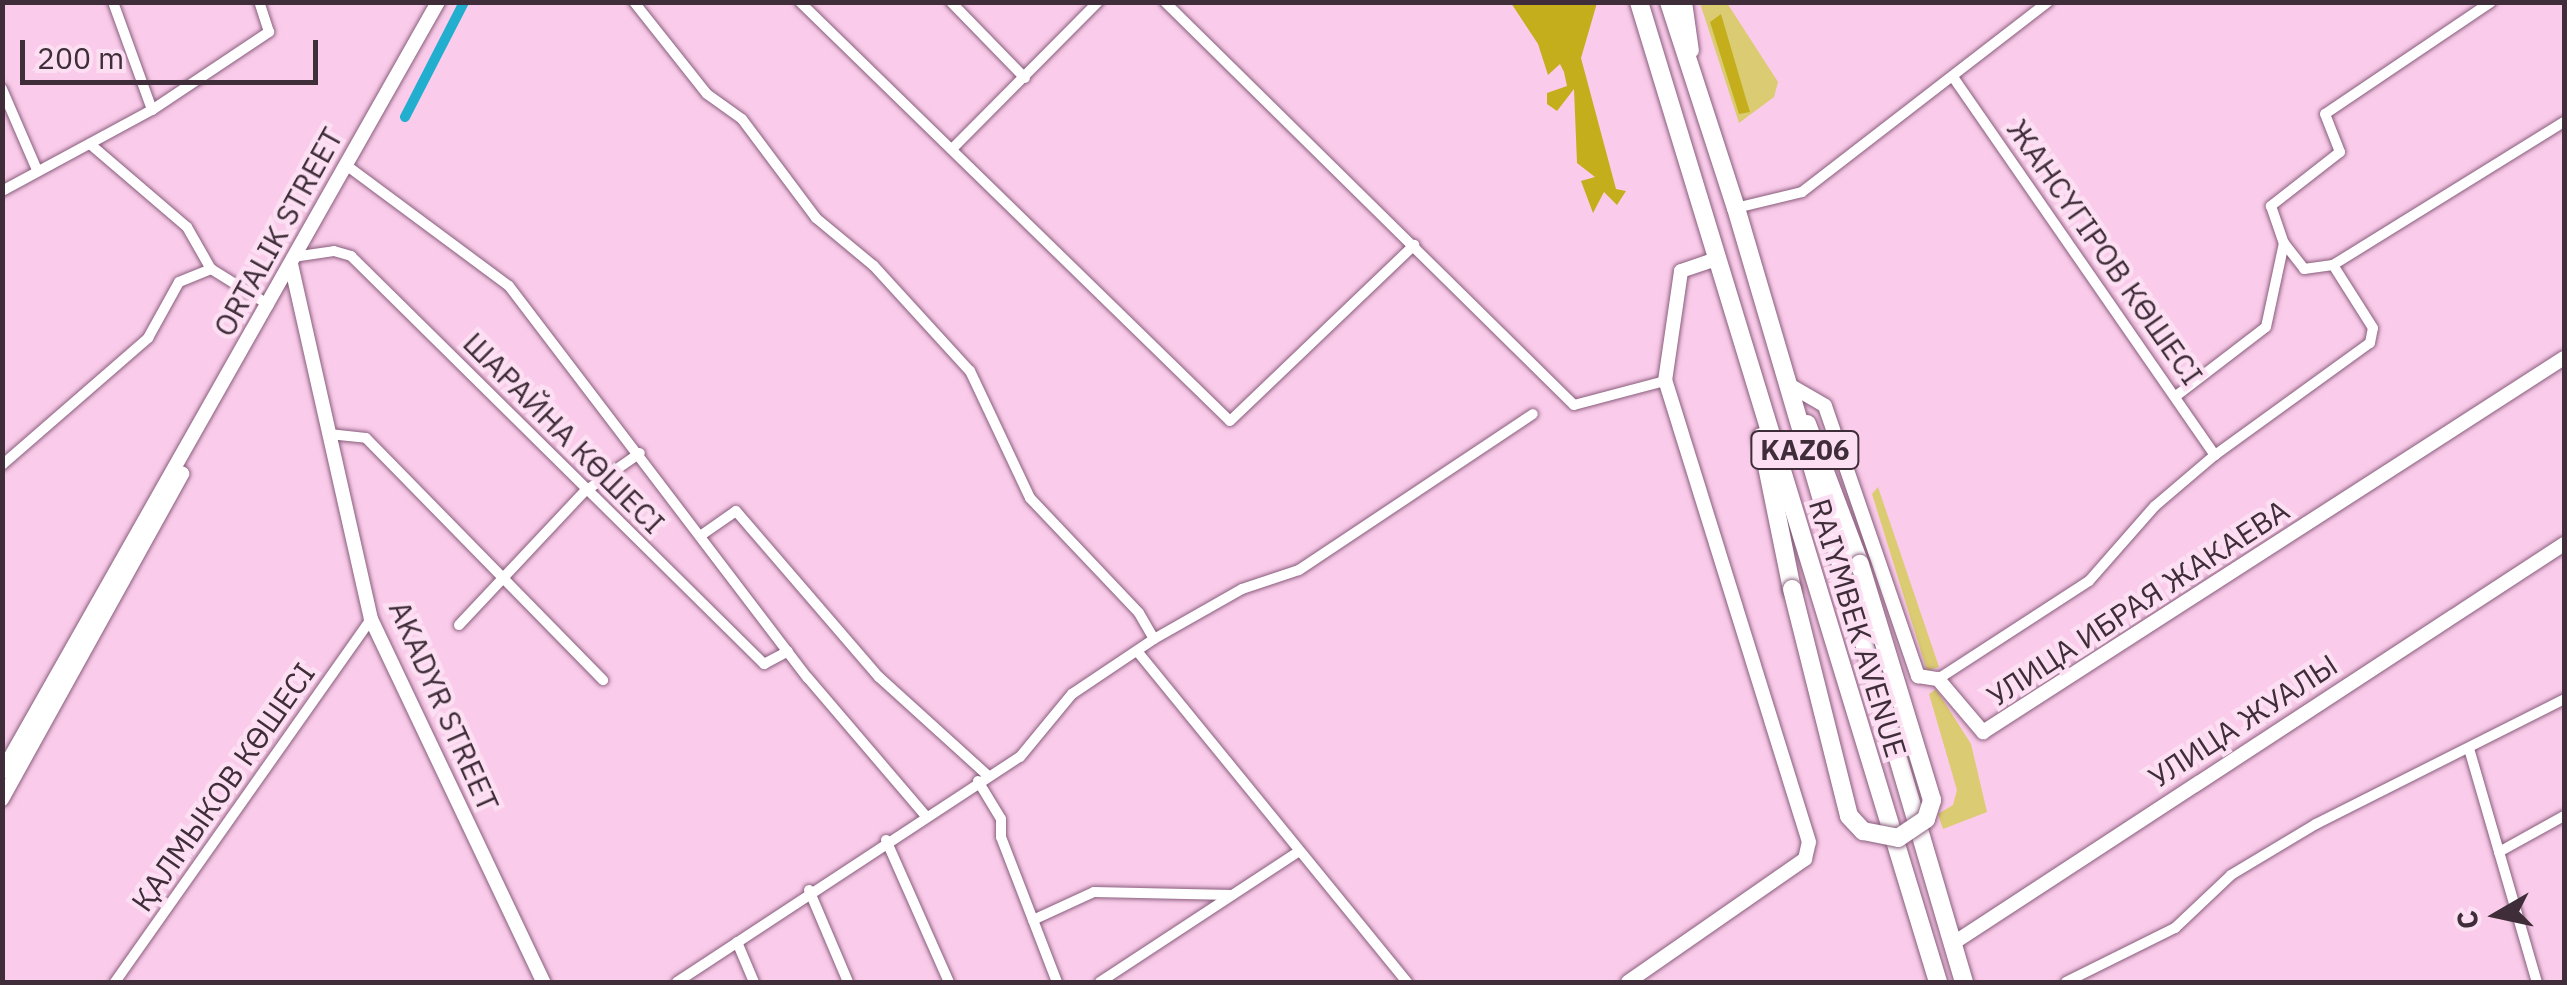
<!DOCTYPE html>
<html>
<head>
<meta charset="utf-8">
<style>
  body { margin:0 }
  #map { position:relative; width:2567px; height:985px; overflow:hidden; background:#facbea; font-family:"IBM Plex Sans",sans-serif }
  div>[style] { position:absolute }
  .green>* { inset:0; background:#dbcb72 }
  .forest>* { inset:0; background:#c5ae1b }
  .canal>* { height:10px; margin:-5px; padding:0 5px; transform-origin:5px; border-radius:5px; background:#22aecf }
  .roads { filter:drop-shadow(0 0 2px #885e7b) drop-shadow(0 0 2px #885e7b) }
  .street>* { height:10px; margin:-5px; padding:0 5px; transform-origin:5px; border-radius:5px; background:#fff }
  .secondary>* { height:14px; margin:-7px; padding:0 7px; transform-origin:7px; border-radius:7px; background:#fff }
  .highway>* { height:18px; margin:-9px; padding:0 9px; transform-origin:9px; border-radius:9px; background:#fff }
  .bridges { filter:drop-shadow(0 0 2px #885e7b) drop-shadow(0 0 2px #885e7b) }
  .highway-bridge>* { height:18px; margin:-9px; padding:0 9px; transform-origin:9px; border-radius:9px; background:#fff }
  span { translate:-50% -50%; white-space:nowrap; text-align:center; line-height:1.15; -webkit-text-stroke:9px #fcdff2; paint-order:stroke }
  .shield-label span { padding:2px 8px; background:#fcdff2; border:2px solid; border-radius:8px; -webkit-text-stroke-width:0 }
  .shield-label { font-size:28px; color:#3f2d39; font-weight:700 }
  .street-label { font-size:30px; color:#3f2d39 }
  .frame { position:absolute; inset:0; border:5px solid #3f2d39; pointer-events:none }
  .north { position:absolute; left:2447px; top:865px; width:100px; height:100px; -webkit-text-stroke:8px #fcdff2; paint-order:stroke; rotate:261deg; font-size:28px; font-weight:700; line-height:40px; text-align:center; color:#3f2d39 }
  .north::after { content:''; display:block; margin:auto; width:35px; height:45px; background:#3f2d39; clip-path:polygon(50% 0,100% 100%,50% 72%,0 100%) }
  .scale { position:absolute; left:20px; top:40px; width:298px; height:45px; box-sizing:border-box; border:5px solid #3f2d39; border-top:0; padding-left:12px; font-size:30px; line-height:35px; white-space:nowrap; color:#3f2d39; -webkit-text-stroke:8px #fcdff2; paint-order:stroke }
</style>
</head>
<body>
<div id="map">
  <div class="green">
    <i style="clip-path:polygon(1700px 3px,1727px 3px,1778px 82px,1774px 97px,1739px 123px)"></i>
    <i style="clip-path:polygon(1878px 487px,1939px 667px,1927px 671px,1872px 494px)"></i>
    <i style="clip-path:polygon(1936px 689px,1971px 744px,1987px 812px,1943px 829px,1938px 814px,1953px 805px,1957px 790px,1929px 694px)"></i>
  </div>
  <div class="forest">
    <i style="clip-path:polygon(1511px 3px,1597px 3px,1581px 58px,1616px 189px,1626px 191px,1617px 205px,1604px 192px,1593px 213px,1581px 181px,1595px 177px,1577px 163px,1574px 89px,1557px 111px,1547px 104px,1547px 93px,1567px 86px,1564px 72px,1560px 64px,1548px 75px,1538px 44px)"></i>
    <i style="clip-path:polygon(1721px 14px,1746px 99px,1750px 112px,1739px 114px,1710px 22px)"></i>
  </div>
  <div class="canal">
    <i style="left:405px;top:117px;width:129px;rotate:-62.8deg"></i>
  </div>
  <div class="roads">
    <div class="street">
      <i style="left:113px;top:2px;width:115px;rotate:70.1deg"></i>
      <i style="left:634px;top:2px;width:117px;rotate:51.6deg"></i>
      <i style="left:707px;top:94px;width:43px;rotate:35.5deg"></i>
      <i style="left:742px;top:119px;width:124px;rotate:53.2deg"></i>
      <i style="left:816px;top:218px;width:75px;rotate:39.6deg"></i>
      <i style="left:874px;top:266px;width:142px;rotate:47.6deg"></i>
      <i style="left:970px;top:371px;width:140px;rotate:64.7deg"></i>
      <i style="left:1030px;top:498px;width:158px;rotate:46.5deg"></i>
      <i style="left:1139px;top:613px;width:30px;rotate:60deg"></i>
      <i style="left:800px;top:2px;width:600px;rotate:44.26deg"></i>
      <i style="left:1230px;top:421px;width:255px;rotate:-43.7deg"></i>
      <i style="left:951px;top:2px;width:106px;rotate:45.8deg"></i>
      <i style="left:1165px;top:2px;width:574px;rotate:44.58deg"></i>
      <i style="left:1574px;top:405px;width:94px;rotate:-14.8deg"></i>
      <i style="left:2491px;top:2px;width:200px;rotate:146deg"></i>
      <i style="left:2325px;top:114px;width:41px;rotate:68.5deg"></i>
      <i style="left:2340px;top:152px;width:88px;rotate:142deg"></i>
      <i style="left:2271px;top:206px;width:39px;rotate:71deg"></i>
      <i style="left:2284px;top:243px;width:33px;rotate:52deg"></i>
      <i style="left:2304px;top:269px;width:29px;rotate:-8deg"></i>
      <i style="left:2333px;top:265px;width:272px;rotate:-31.8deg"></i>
      <i style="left:1953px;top:77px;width:460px;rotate:55.3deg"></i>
      <i style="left:2px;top:89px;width:88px;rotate:66.6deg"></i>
      <i style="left:90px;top:144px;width:128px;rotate:40.6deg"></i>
      <i style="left:187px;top:227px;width:48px;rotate:60.3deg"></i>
      <i style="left:211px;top:269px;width:68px;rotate:31.8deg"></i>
      <i style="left:953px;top:148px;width:206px;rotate:-45.2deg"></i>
      <i style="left:346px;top:165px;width:203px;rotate:36.6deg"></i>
      <i style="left:509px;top:286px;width:493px;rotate:52.7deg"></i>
      <i style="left:808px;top:678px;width:180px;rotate:49.5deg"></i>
      <i style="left:2px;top:191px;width:170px;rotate:-28.4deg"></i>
      <i style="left:152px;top:110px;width:141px;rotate:-33.7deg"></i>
      <i style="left:269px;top:32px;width:32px;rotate:-108deg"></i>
      <i style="left:1736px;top:208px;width:68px;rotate:-13.6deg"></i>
      <i style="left:1802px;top:192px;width:311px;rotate:-37.7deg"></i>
      <i style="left:293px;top:257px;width:41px;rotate:-8.3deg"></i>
      <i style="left:334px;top:251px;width:18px;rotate:16deg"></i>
      <i style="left:351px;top:256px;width:581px;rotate:44.65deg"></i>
      <i style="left:764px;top:664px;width:27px;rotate:-28deg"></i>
      <i style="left:2176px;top:396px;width:113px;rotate:-37.5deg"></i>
      <i style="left:2266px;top:327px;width:86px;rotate:-77.9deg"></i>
      <i style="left:329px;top:434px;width:37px;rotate:6deg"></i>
      <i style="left:366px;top:438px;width:339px;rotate:45.6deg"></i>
      <i style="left:2px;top:465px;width:194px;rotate:-41deg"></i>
      <i style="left:148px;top:338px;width:64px;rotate:-61deg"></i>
      <i style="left:179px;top:282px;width:35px;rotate:-22deg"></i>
      <i style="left:703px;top:534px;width:40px;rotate:-34.9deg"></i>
      <i style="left:736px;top:511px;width:219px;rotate:49.3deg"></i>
      <i style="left:879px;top:677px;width:146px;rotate:42.2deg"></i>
      <i style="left:459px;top:625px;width:183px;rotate:-46.8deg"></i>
      <i style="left:584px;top:492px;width:68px;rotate:-34.9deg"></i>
      <i style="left:1137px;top:651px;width:427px;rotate:50.8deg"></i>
      <i style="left:1938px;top:679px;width:180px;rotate:-33deg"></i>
      <i style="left:2089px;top:581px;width:100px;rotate:-48.7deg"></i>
      <i style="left:2155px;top:506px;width:79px;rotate:-40.4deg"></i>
      <i style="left:2215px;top:455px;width:191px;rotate:-35.9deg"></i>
      <i style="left:2370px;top:343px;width:15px;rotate:-79deg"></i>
      <i style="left:2373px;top:328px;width:75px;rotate:-122.4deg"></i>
      <i style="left:2470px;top:752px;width:240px;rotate:73.8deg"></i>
      <i style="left:978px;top:781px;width:44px;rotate:58.8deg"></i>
      <i style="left:1001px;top:819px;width:18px;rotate:90deg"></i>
      <i style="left:1001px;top:837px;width:155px;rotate:68.9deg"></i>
      <i style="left:886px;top:840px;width:155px;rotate:66.1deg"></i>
      <i style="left:2499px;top:852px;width:74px;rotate:-29deg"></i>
      <i style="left:809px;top:890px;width:100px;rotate:67deg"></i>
      <i style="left:1033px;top:920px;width:67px;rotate:-24.7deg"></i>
      <i style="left:1094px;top:892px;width:138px;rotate:1.2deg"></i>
      <i style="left:737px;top:942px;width:43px;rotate:67deg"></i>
      <i style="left:115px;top:982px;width:444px;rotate:-54.8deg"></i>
      <i style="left:677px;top:982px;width:410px;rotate:-33.3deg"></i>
      <i style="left:1020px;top:757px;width:82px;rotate:-50.5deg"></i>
      <i style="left:1072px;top:694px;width:99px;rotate:-33.9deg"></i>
      <i style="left:1154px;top:639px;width:101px;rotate:-29.6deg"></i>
      <i style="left:1242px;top:589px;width:60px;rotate:-18.4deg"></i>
      <i style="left:1299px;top:570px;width:281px;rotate:-33.7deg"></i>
      <i style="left:1100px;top:982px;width:237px;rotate:-33.3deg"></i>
      <i style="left:2066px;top:982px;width:122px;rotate:-26.4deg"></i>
      <i style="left:2175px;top:928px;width:77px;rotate:-43.4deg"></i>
      <i style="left:2231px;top:875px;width:99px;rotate:-31deg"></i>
      <i style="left:2316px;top:824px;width:278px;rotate:-26.7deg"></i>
    </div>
    <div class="secondary">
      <i style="left:1685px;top:2px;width:49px;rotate:81.9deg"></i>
      <i style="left:291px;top:264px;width:364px;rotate:77.3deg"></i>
      <i style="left:371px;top:619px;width:402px;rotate:64.6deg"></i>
      <i style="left:1791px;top:386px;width:39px;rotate:30deg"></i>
      <i style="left:1825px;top:406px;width:286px;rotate:71deg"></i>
      <i style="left:1918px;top:676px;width:20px;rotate:9deg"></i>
      <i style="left:1938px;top:679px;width:70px;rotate:49.7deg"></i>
      <i style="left:1983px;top:732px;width:691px;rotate:-32.77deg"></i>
      <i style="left:2px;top:772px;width:885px;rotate:-60.48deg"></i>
      <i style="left:2px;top:799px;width:372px;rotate:-61deg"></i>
      <i style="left:1952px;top:944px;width:731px;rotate:-33.17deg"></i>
      <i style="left:1628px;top:982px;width:216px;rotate:-34.8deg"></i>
      <i style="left:1805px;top:859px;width:17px;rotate:-77deg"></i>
      <i style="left:1809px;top:842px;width:483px;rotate:-107.3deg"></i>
      <i style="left:1665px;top:381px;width:111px;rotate:-81.7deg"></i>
      <i style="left:1681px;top:271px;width:40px;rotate:-18.9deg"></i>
    </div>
    <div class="highway">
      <i style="left:1639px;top:2px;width:1025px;rotate:73.03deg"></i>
      <i style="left:1669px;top:2px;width:217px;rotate:72deg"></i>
      <i style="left:1736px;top:208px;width:807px;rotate:73.59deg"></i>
      <i style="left:1807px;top:424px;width:150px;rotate:69.3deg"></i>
      <i style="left:1761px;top:437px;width:155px;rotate:78.5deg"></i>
    </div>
  </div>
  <div class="bridges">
    <div class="highway-bridge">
      <i style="left:1792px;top:589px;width:234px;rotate:75.9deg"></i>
      <i style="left:1849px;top:816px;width:21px;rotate:47deg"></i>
      <i style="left:1863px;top:831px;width:36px;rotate:11deg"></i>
      <i style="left:1898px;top:838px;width:34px;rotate:-34deg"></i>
      <i style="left:1926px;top:819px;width:20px;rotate:-72deg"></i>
      <i style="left:1932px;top:800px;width:247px;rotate:-107deg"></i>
    </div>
  </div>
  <div class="shield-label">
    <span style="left:1805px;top:450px">KАZ06</span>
  </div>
  <div class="street-label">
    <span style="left:278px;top:232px;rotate:-61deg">ORTALIK STREET</span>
    <span style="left:2105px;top:252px;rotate:55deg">ЖАНСҮГІРОВ КӨШЕСІ</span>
    <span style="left:564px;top:433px;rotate:45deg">ШАРАЙНА КӨШЕСІ</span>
    <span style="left:2138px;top:603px;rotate:-33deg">УЛИЦА ИБРАЯ ЖАКАЕВА</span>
    <span style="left:1858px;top:628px;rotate:73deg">RAIYMBEK AVENUE</span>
    <span style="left:444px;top:706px;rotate:66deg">AKADYR STREET</span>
    <span style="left:2243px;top:721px;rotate:-33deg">УЛИЦА ЖУАЛЫ</span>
    <span style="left:223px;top:787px;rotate:-55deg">ҚАЛМЫКОВ КӨШЕСІ</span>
  </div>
  <div class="frame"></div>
  <div class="north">С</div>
  <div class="scale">200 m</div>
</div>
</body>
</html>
